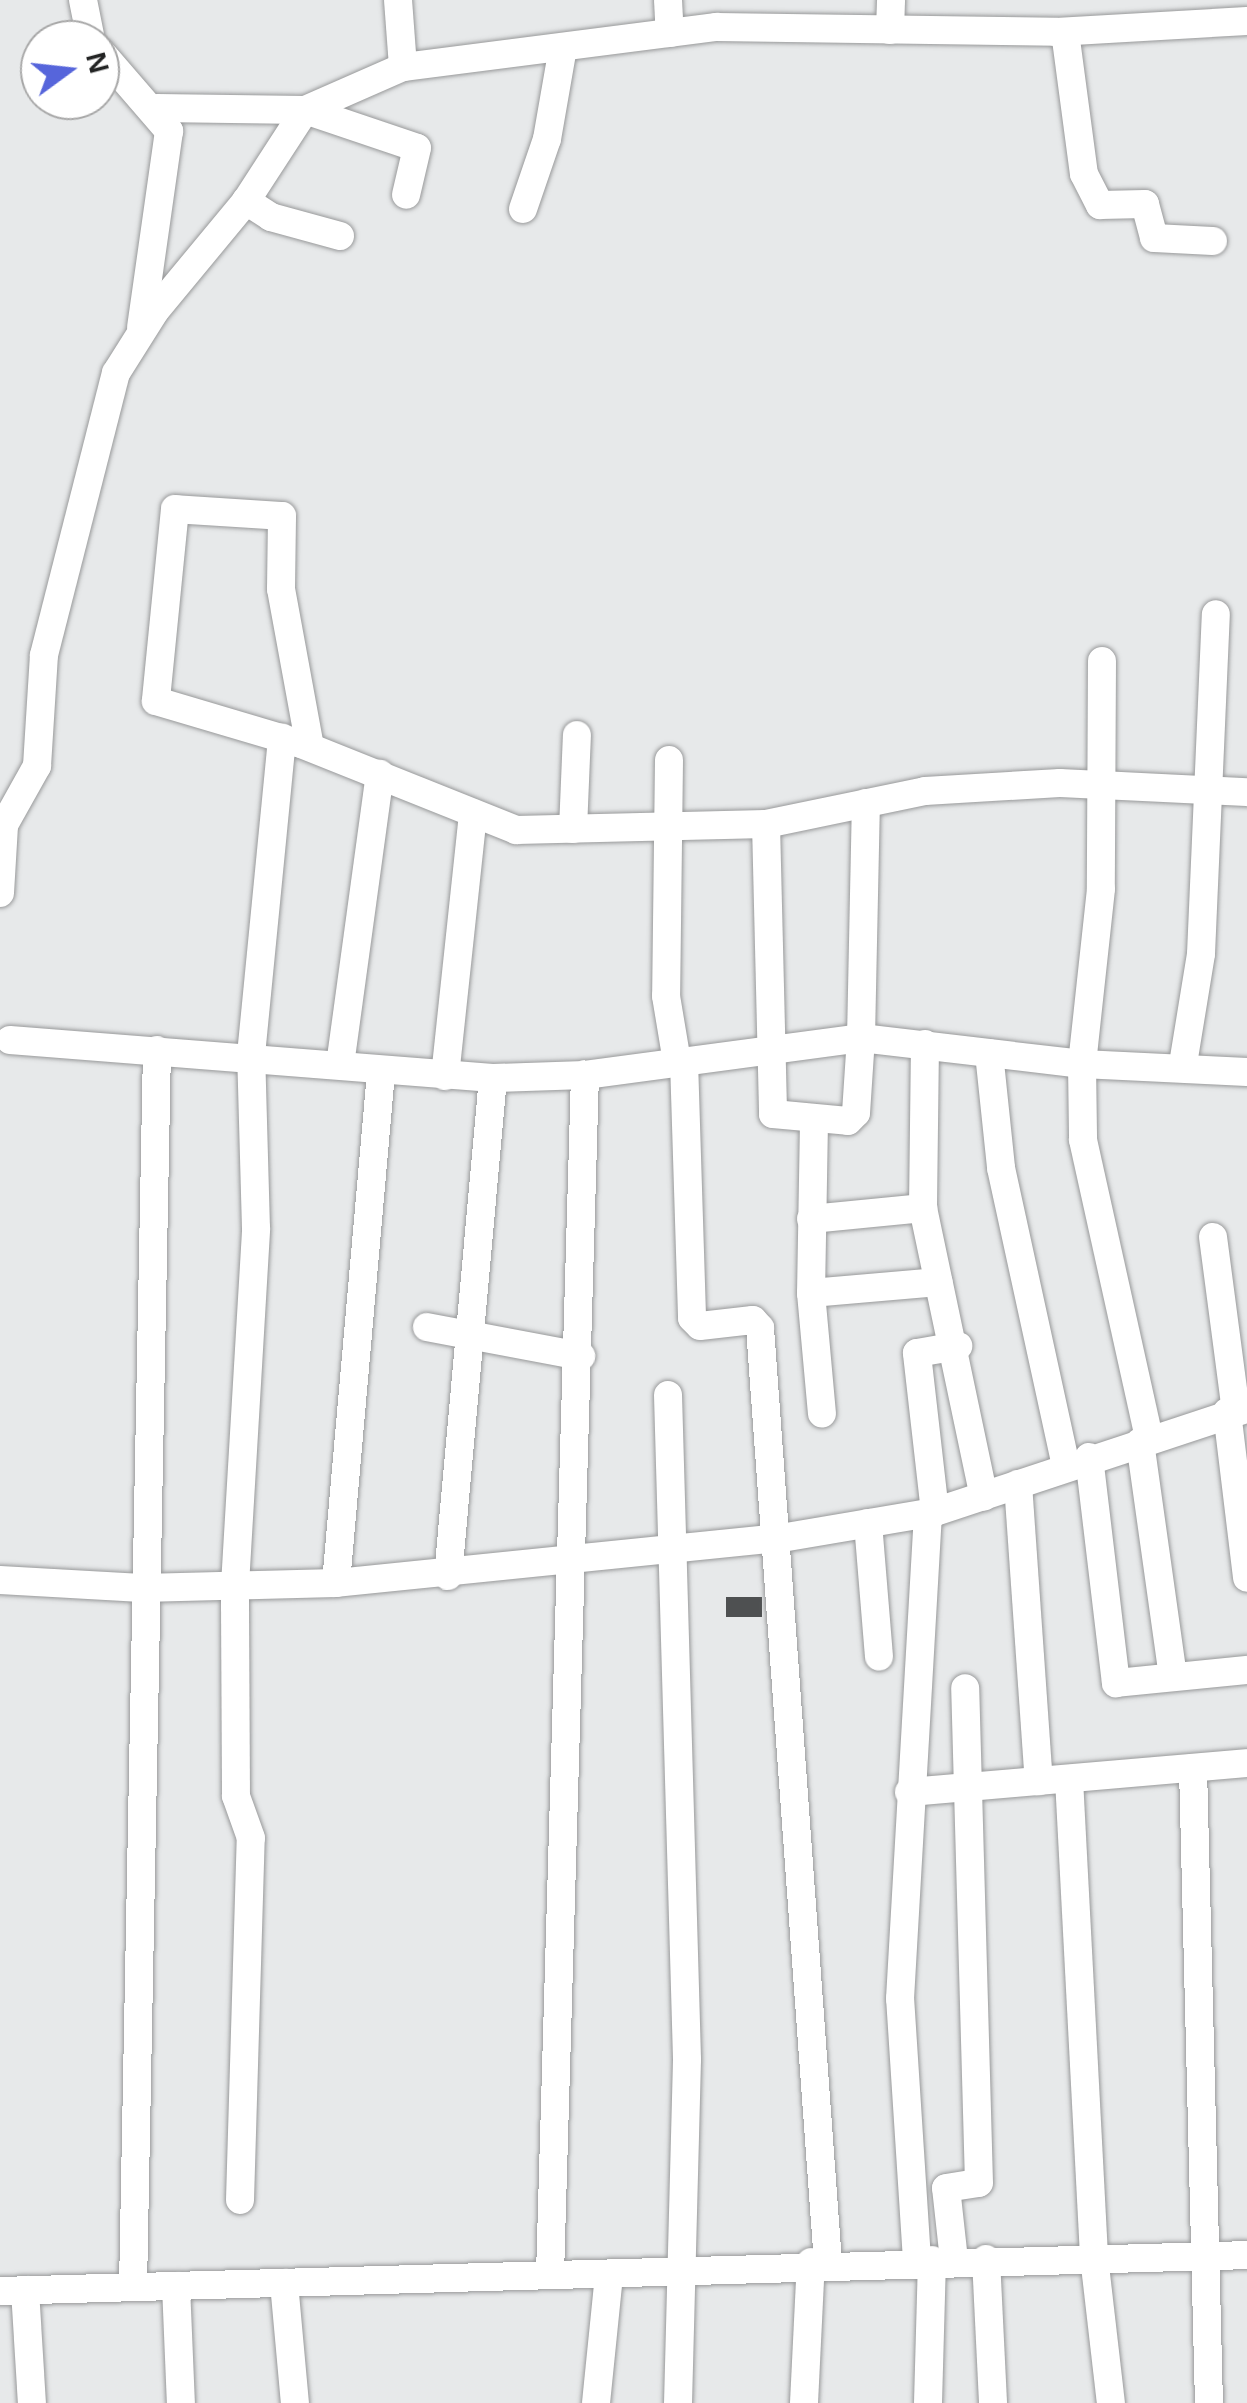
<!DOCTYPE html>
<html>
<head>
<meta charset="utf-8">
<style>
  body { margin:0 }
  #map { position:relative; width:1247px; height:2403px; overflow:hidden; background:#e7e9ea; font-family:Helvetica,sans-serif }
  div>[style] { position:absolute }
  .building>* { inset:0; background:#4e5051; transform-origin:0 0 }
  .roads { filter:drop-shadow(0 0 2px #98999a) drop-shadow(0 0 2px #98999a) }
  .minor>* { height:28px; margin:-14px; padding:0 14px; transform-origin:14px; border-radius:14px; background:#fff }
  span { translate:-50% -50%; white-space:nowrap; text-align:center; line-height:1.15; -webkit-text-stroke:10px #fff; paint-order:stroke }
  .north { position:absolute; left:20px; top:20px; width:100px; height:100px; box-sizing:border-box; background:#fff; border:2px solid #a7a7a7; border-radius:50%; rotate:75deg; font-size:28px; font-weight:700; line-height:40px; text-align:center; color:#232424 }
  .north::after { content:''; display:block; margin:auto; width:35px; height:45px; background:#5665db; clip-path:polygon(50% 0,100% 100%,50% 72%,0 100%) }
</style>
</head>
<body>
<div id="map">
  <div class="building">
    <i style="left:726px;top:1597px;width:36px;height:20px"></i>
  </div>
  <div class="roads">
    <div class="minor">
      <i style="left:83px;top:0;width:41px;rotate:78.7deg"></i>
      <i style="left:398px;top:0;width:67px;rotate:85.7deg"></i>
      <i style="left:668px;top:0;width:33px;rotate:87deg"></i>
      <i style="left:890px;top:30px;width:30px;rotate:-88deg"></i>
      <i style="left:1065px;top:32px;width:143px;rotate:82.4deg"></i>
      <i style="left:1084px;top:174px;width:35px;rotate:63deg"></i>
      <i style="left:1100px;top:205px;width:45px;rotate:-1.3deg"></i>
      <i style="left:1145px;top:204px;width:35px;rotate:75deg"></i>
      <i style="left:1154px;top:238px;width:59px;rotate:2.9deg"></i>
      <i style="left:100px;top:51px;width:106px;rotate:49.2deg"></i>
      <i style="left:169px;top:131px;width:198px;rotate:98.1deg"></i>
      <i style="left:157px;top:108px;width:148px;rotate:0.8deg"></i>
      <i style="left:305px;top:110px;width:107px;rotate:-23.7deg"></i>
      <i style="left:403px;top:67px;width:316px;rotate:-7.3deg"></i>
      <i style="left:716px;top:27px;width:340px;rotate:0.8deg"></i>
      <i style="left:1056px;top:32px;width:191px;rotate:-3.3deg"></i>
      <i style="left:523px;top:209px;width:74px;rotate:-71.1deg"></i>
      <i style="left:547px;top:139px;width:93px;rotate:-80.1deg"></i>
      <i style="left:340px;top:236px;width:72px;rotate:-164.6deg"></i>
      <i style="left:271px;top:217px;width:30px;rotate:-147deg"></i>
      <i style="left:246px;top:201px;width:108px;rotate:-57deg"></i>
      <i style="left:305px;top:110px;width:118px;rotate:18.7deg"></i>
      <i style="left:417px;top:148px;width:48px;rotate:103.2deg"></i>
      <i style="left:1102px;top:661px;width:228px;rotate:90.3deg"></i>
      <i style="left:1101px;top:889px;width:176px;rotate:96.2deg"></i>
      <i style="left:1082px;top:1064px;width:76px;rotate:89.2deg"></i>
      <i style="left:1083px;top:1140px;width:304px;rotate:77.5deg"></i>
      <i style="left:310px;top:747px;width:161px;rotate:-100.4deg"></i>
      <i style="left:281px;top:589px;width:73px;rotate:-89.2deg"></i>
      <i style="left:282px;top:516px;width:107px;rotate:-176.3deg"></i>
      <i style="left:175px;top:509px;width:193px;rotate:95.7deg"></i>
      <i style="left:156px;top:701px;width:151px;rotate:16.5deg"></i>
      <i style="left:301px;top:744px;width:232px;rotate:21.8deg"></i>
      <i style="left:516px;top:830px;width:250px;rotate:-1.4deg"></i>
      <i style="left:766px;top:824px;width:162px;rotate:-11.7deg"></i>
      <i style="left:925px;top:791px;width:135px;rotate:-3.4deg"></i>
      <i style="left:1060px;top:783px;width:187px;rotate:2.8deg"></i>
      <i style="left:669px;top:760px;width:236px;rotate:90.7deg"></i>
      <i style="left:666px;top:996px;width:67px;rotate:80.5deg"></i>
      <i style="left:766px;top:824px;width:290px;rotate:88.6deg"></i>
      <i style="left:773px;top:1114px;width:75px;rotate:5.3deg"></i>
      <i style="left:848px;top:1121px;width:11px;rotate:-45deg"></i>
      <i style="left:856px;top:1113px;width:75px;rotate:-86.2deg"></i>
      <i style="left:861px;top:1038px;width:235px;rotate:-88.8deg"></i>
      <i style="left:573px;top:829px;width:94px;rotate:-87.6deg"></i>
      <i style="left:0;top:893px;width:68px;rotate:-86.6deg"></i>
      <i style="left:4px;top:825px;width:68px;rotate:-60.8deg"></i>
      <i style="left:37px;top:766px;width:111px;rotate:-86.4deg"></i>
      <i style="left:44px;top:655px;width:291px;rotate:-75.7deg"></i>
      <i style="left:116px;top:373px;width:73px;rotate:-57.8deg"></i>
      <i style="left:155px;top:311px;width:143px;rotate:-50.4deg"></i>
      <i style="left:10px;top:1040px;width:484px;rotate:4.5deg"></i>
      <i style="left:493px;top:1078px;width:92px;rotate:-1.9deg"></i>
      <i style="left:585px;top:1075px;width:278px;rotate:-7.6deg"></i>
      <i style="left:861px;top:1038px;width:223px;rotate:6.7deg"></i>
      <i style="left:1082px;top:1064px;width:165px;rotate:2.8deg"></i>
      <i style="left:925px;top:1044px;width:164px;rotate:90.7deg"></i>
      <i style="left:923px;top:1208px;width:295px;rotate:78.1deg"></i>
      <i style="left:989px;top:1053px;width:116px;rotate:84deg"></i>
      <i style="left:1001px;top:1168px;width:304px;rotate:77.7deg"></i>
      <i style="left:684px;top:1061px;width:257px;rotate:88.2deg"></i>
      <i style="left:692px;top:1318px;width:11px;rotate:45deg"></i>
      <i style="left:700px;top:1326px;width:53px;rotate:-6.5deg"></i>
      <i style="left:753px;top:1320px;width:11px;rotate:49deg"></i>
      <i style="left:760px;top:1328px;width:936px;rotate:85.84deg"></i>
      <i style="left:1183px;top:1064px;width:111px;rotate:-80.7deg"></i>
      <i style="left:1201px;top:954px;width:340px;rotate:-87.5deg"></i>
      <i style="left:340px;top:1065px;width:294px;rotate:-82.2deg"></i>
      <i style="left:445px;top:1076px;width:264px;rotate:-83.9deg"></i>
      <i style="left:814px;top:1122px;width:171px;rotate:91deg"></i>
      <i style="left:811px;top:1293px;width:121px;rotate:84.8deg"></i>
      <i style="left:811px;top:1219px;width:113px;rotate:-5.6deg"></i>
      <i style="left:1213px;top:1237px;width:176px;rotate:82.5deg"></i>
      <i style="left:811px;top:1293px;width:128px;rotate:-4.9deg"></i>
      <i style="left:427px;top:1327px;width:157px;rotate:10.7deg"></i>
      <i style="left:668px;top:1395px;width:665px;rotate:88.36deg"></i>
      <i style="left:687px;top:2060px;width:343px;rotate:91.5deg"></i>
      <i style="left:1227px;top:1412px;width:167px;rotate:83.1deg"></i>
      <i style="left:1140px;top:1442px;width:236px;rotate:82deg"></i>
      <i style="left:1089px;top:1457px;width:228px;rotate:83.2deg"></i>
      <i style="left:1116px;top:1683px;width:132px;rotate:-5.7deg"></i>
      <i style="left:1018px;top:1484px;width:298px;rotate:86deg"></i>
      <i style="left:935px;top:1512px;width:160px;rotate:-96.5deg"></i>
      <i style="left:917px;top:1353px;width:42px;rotate:-9.7deg"></i>
      <i style="left:868px;top:1523px;width:134px;rotate:85.3deg"></i>
      <i style="left:448px;top:1576px;width:500px;rotate:-84.84deg"></i>
      <i style="left:0;top:1580px;width:142px;rotate:3.2deg"></i>
      <i style="left:142px;top:1588px;width:194px;rotate:-1.5deg"></i>
      <i style="left:336px;top:1583px;width:447px;rotate:-5.8deg"></i>
      <i style="left:781px;top:1538px;width:156px;rotate:-9.6deg"></i>
      <i style="left:935px;top:1512px;width:329px;rotate:-18.3deg"></i>
      <i style="left:336px;top:1583px;width:512px;rotate:-84.96deg"></i>
      <i style="left:1193px;top:1768px;width:635px;rotate:88.56deg"></i>
      <i style="left:1069px;top:1779px;width:479px;rotate:87deg"></i>
      <i style="left:1094px;top:2257px;width:147px;rotate:83.4deg"></i>
      <i style="left:909px;top:1792px;width:339px;rotate:-4.9deg"></i>
      <i style="left:240px;top:2200px;width:362px;rotate:-88.3deg"></i>
      <i style="left:251px;top:1838px;width:45px;rotate:-109.7deg"></i>
      <i style="left:236px;top:1796px;width:211px;rotate:-90.3deg"></i>
      <i style="left:235px;top:1585px;width:357px;rotate:-86.6deg"></i>
      <i style="left:256px;top:1229px;width:174px;rotate:-91.6deg"></i>
      <i style="left:251px;top:1055px;width:319px;rotate:-84.4deg"></i>
      <i style="left:986px;top:2259px;width:144px;rotate:87.2deg"></i>
      <i style="left:917px;top:2260px;width:262px;rotate:-93.7deg"></i>
      <i style="left:900px;top:1999px;width:487px;rotate:-86.7deg"></i>
      <i style="left:954px;top:2260px;width:72px;rotate:-96.3deg"></i>
      <i style="left:946px;top:2188px;width:33px;rotate:-9deg"></i>
      <i style="left:979px;top:2183px;width:495px;rotate:-91.6deg"></i>
      <i style="left:550px;top:2275px;width:1201px;rotate:-88.33deg"></i>
      <i style="left:284px;top:2283px;width:121px;rotate:84.8deg"></i>
      <i style="left:176px;top:2286px;width:117px;rotate:87.6deg"></i>
      <i style="left:133px;top:2287px;width:1237px;rotate:-88.89deg"></i>
      <i style="left:25px;top:2290px;width:113px;rotate:86.5deg"></i>
      <i style="left:0;top:2291px;width:1248px;rotate:-1.65deg"></i>
      <i style="left:596px;top:2403px;width:128px;rotate:-84.2deg"></i>
      <i style="left:804px;top:2403px;width:141px;rotate:-87.2deg"></i>
      <i style="left:928px;top:2403px;width:143px;rotate:-88.4deg"></i>
    </div>
  </div>
  <div class="north">N</div>
</div>
</body>
</html>
